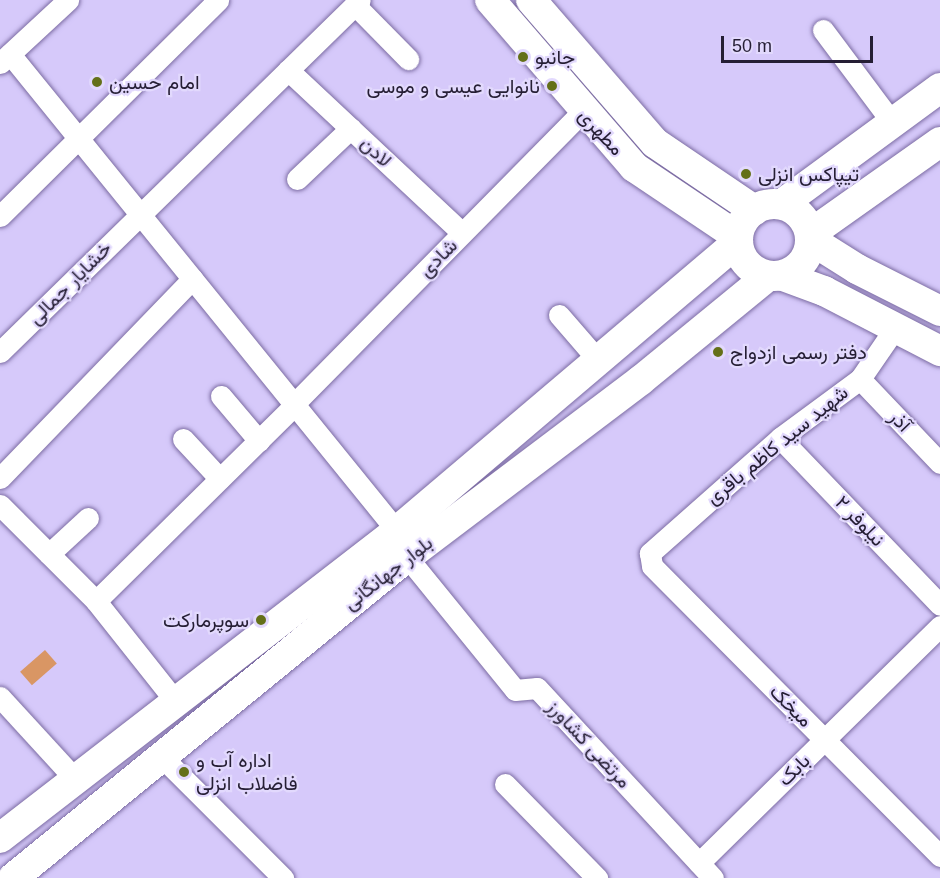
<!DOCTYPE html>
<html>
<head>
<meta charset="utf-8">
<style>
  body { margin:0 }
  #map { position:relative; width:940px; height:878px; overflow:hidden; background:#d6c9fa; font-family:Helvetica,Vazirmatn,sans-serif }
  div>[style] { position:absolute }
  .green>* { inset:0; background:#d99664; transform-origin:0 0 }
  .roads { filter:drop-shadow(0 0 2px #7c6ca3) drop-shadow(0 0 2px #7c6ca3) }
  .street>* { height:21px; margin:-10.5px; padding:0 10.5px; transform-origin:10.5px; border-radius:10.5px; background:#fff }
  .secondary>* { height:30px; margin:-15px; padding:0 15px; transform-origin:15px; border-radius:15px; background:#fff }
  .secondary>.ring { margin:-15px; padding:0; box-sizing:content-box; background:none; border:30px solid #fff; border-radius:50% }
  .dots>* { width:16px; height:16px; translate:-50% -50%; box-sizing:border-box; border:3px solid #e2d9fd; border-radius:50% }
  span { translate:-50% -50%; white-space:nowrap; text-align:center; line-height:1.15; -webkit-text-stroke:4.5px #e2d9fd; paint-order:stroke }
  .poi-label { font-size:20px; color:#251e34 }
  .left { translate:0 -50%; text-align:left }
  .right { translate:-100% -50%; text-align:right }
  .street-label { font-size:20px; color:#251e34 }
  .scale { position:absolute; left:721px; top:36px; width:152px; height:27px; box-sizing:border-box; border:3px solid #251e34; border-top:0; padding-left:8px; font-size:18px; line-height:21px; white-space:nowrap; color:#251e34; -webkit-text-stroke:4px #e2d9fd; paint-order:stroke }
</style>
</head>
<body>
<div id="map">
  <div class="green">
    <i style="left:45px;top:650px;width:18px;height:33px;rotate:49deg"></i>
  </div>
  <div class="roads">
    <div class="street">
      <i style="left:355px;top:5px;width:76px;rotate:45.5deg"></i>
      <i style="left:823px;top:30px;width:119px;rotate:53.2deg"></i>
      <i style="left:10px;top:54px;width:614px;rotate:50.95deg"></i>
      <i style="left:0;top:63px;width:93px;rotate:-42.8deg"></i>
      <i style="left:288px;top:70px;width:238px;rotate:43.1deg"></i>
      <i style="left:297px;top:179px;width:74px;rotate:-43.4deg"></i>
      <i style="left:0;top:216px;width:307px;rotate:-44.7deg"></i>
      <i style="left:559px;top:315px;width:60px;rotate:49.1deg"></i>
      <i style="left:895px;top:328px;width:62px;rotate:124.5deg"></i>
      <i style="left:860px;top:379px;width:99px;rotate:143.6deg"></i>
      <i style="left:780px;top:438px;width:174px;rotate:138.5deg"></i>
      <i style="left:650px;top:553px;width:13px;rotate:81deg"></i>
      <i style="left:652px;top:566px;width:409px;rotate:45.2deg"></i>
      <i style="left:0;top:352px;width:503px;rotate:-44.36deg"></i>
      <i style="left:860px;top:379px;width:116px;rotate:46.4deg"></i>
      <i style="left:221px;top:396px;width:59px;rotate:49.8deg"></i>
      <i style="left:294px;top:404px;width:412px;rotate:-45.4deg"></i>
      <i style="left:780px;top:438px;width:231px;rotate:46.2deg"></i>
      <i style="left:183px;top:439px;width:54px;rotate:47.2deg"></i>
      <i style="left:0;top:478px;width:277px;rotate:-46deg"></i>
      <i style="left:0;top:505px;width:136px;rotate:45deg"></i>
      <i style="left:49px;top:554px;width:53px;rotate:-42.7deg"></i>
      <i style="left:407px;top:557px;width:171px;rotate:50.9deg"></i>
      <i style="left:515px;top:690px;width:22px;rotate:-5deg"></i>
      <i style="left:537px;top:688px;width:259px;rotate:47.2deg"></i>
      <i style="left:0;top:697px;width:113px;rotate:47.5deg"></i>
      <i style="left:176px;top:702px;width:129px;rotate:-128.4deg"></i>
      <i style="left:96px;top:601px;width:279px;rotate:-44.6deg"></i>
      <i style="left:161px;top:756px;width:173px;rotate:45deg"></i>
      <i style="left:505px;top:784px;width:132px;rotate:45.6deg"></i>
      <i style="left:699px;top:863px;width:338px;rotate:-44.5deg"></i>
    </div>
    <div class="secondary">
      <i style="left:490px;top:0;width:221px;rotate:49.2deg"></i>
      <i style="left:634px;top:167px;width:125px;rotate:33.9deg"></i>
      <i style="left:531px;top:0;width:189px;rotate:49.1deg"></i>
      <i style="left:655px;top:143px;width:120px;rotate:34.1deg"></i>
      <i class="ring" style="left:738px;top:204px;width:42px;height:42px"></i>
      <i style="left:782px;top:204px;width:196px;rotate:-36.3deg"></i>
      <i style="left:810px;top:234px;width:159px;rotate:-35.3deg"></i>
      <i style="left:811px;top:240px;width:54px;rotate:32.2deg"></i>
      <i style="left:857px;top:269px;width:93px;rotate:26.8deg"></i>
      <i style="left:783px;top:276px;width:44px;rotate:20.1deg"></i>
      <i style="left:824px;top:291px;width:131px;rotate:27.3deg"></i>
      <i style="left:0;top:838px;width:502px;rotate:-37.71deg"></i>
      <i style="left:397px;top:531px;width:447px;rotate:-40.3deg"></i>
      <i style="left:13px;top:878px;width:508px;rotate:-39.17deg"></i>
      <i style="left:407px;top:557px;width:293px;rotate:-37.1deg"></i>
      <i style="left:641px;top:380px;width:164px;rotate:-39.3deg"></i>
    </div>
  </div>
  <div class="dots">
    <i style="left:523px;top:57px;background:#647019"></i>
    <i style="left:97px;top:82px;background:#647019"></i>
    <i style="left:552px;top:86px;background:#647019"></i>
    <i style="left:746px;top:174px;background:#647019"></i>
    <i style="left:718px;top:352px;background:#647019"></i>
    <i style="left:261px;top:620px;background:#647019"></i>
    <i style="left:184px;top:772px;background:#647019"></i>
  </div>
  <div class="poi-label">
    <span class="left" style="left:535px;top:57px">جانبو</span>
    <span class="left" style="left:109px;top:82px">امام حسین</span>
    <span class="right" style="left:540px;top:86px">نانوایی عیسی و موسی</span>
    <span class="left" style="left:758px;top:174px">تیپاکس انزلی</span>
    <span class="left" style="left:730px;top:352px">دفتر رسمی ازدواج</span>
    <span class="right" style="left:249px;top:620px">سوپرمارکت</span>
    <span class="left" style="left:196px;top:772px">اداره آب و<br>فاضلاب انزلی</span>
  </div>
  <div class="street-label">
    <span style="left:601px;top:132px;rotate:47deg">مطهری</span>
    <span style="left:376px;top:152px;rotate:43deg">لادن</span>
    <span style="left:438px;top:258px;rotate:-45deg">شادی</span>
    <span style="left:70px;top:283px;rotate:-45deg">خشایار جمالی</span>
    <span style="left:900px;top:421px;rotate:46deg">آذر</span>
    <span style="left:777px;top:445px;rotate:-39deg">شهید سید کاظم باقری</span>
    <span style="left:860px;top:521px;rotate:46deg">نیلوفر ۲</span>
    <span style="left:388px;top:573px;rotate:-38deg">بلوار جهانگانی</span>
    <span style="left:791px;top:706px;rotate:45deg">میخک</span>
    <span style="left:589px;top:744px;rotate:47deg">مرتضی کشاورز</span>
    <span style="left:794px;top:770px;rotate:-45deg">بابک</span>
  </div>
  <div class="scale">50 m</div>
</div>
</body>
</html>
